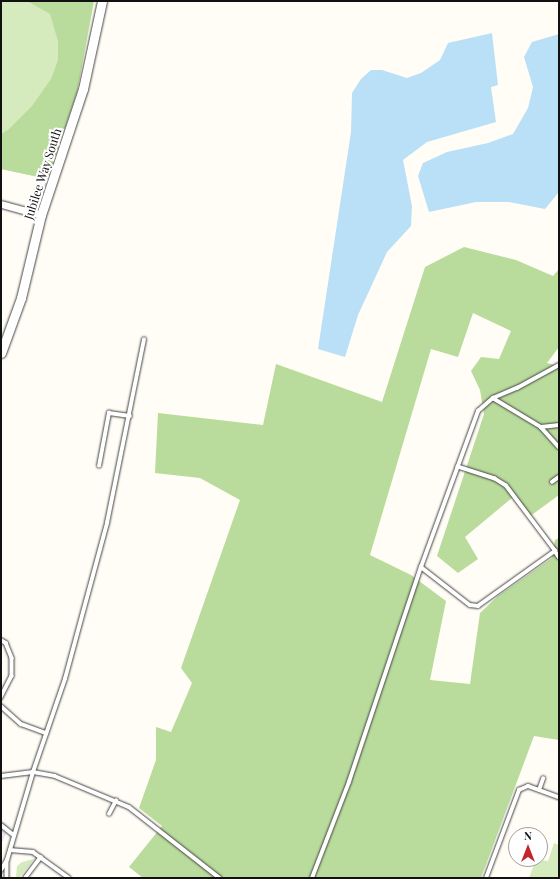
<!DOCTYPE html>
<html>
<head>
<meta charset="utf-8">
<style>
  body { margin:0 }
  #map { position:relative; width:560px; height:879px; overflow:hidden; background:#fffdf5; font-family:"Playfair Display",serif }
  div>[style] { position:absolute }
  .industrial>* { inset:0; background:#eee6ef }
  .green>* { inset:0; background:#d5ebbd }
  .forest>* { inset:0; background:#b9dc9c }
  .water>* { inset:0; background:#b9e0f7 }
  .roads { filter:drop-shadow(0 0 1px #444) drop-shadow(0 0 1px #444) }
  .service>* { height:3.5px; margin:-1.75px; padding:0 1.75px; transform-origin:1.75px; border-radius:1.75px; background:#fff }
  .minor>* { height:7px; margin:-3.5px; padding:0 3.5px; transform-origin:3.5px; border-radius:3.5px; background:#fff }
  .tertiary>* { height:9px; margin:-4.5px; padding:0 4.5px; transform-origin:4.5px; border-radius:4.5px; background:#fff }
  span { translate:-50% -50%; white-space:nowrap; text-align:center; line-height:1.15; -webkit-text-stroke:4px #fff; paint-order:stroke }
  .street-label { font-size:12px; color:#111 }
  .frame { position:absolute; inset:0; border:2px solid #111; pointer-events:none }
  .north { position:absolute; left:508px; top:827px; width:40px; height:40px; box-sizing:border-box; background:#fff; border:1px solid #a0a0a0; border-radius:50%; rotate:0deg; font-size:11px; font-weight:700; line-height:16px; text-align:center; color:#111 }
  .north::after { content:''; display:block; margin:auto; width:14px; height:18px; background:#c4262e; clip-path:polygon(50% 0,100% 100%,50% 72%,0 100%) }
</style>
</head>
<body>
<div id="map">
  <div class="industrial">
    <i style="clip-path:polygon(1px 820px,9px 827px,1px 845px)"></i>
  </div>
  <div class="green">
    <i style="clip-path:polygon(1px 1px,94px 1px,77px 92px,48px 179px,1px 169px)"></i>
    <i style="clip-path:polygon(554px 843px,559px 845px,559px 878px,529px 878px,536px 859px,548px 861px)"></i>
    <i style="clip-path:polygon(34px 859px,19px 878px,16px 878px,17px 866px,22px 862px)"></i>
  </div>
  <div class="forest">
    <i style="clip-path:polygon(27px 1px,94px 1px,77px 92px,48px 179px,1px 169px,1px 134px,8px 130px,32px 106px,51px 79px,58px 60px,58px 41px,50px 14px)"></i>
    <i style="clip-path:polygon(464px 247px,516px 260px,553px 276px,559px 269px,559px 347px,547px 363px,559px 366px,559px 495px,529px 517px,513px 497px,465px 537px,478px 559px,458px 573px,437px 556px,484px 414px,480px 390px,471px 371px,481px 357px,499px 359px,511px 331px,473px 313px,458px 357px,431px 349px,370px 555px,411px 575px,446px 601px,430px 680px,470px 684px,480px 613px,498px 596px,552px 558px,555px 540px,559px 538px,559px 740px,534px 736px,481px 878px,143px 878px,129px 867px,162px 826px,139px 808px,156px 760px,156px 727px,171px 732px,192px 683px,181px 668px,240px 500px,200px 478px,155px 473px,158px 413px,263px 425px,276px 364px,382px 402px,425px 267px)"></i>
  </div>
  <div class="water">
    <i style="clip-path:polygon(492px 33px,498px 85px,491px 87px,496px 122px,427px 142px,403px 160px,412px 206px,411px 226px,387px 252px,358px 315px,345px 357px,318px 349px,351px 132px,352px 93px,361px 79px,371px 70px,382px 70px,407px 78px,421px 73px,440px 60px,448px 43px)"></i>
    <i style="clip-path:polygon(559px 34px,559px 192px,545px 209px,509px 202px,476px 202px,429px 212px,418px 176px,423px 163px,447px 152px,488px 143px,513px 134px,528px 108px,533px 87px,524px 57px,532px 42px)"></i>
  </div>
  <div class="roads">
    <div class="service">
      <i style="left:493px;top:398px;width:56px;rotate:31.1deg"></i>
      <i style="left:541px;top:427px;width:18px;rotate:-6deg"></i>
      <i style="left:541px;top:427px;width:27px;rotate:48deg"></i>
      <i style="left:99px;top:466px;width:54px;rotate:-79.3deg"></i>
      <i style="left:109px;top:413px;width:21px;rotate:8deg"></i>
      <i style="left:552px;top:482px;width:9px;rotate:-36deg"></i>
      <i style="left:555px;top:551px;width:7px;rotate:56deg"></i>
      <i style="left:421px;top:567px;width:62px;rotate:37.8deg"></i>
      <i style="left:470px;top:605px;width:8px;rotate:7deg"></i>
      <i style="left:478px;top:606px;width:95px;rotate:-35.5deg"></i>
      <i style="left:555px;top:551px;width:81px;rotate:-127deg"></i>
      <i style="left:506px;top:486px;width:13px;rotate:-148deg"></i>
      <i style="left:495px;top:479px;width:39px;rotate:-162deg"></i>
      <i style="left:1px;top:640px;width:6px;rotate:31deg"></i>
      <i style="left:6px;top:643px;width:16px;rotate:68deg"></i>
      <i style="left:12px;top:658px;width:18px;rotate:90deg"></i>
      <i style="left:12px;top:676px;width:25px;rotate:117deg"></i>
      <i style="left:1px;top:706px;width:27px;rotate:42deg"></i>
      <i style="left:21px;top:724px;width:27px;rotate:20deg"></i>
      <i style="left:1px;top:776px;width:32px;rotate:-7deg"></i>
      <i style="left:33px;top:772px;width:22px;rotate:10deg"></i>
      <i style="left:55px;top:776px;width:80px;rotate:22.7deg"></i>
      <i style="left:129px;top:807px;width:115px;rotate:38deg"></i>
      <i style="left:539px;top:790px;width:12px;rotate:-70deg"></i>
      <i style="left:109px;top:814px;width:15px;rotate:-62deg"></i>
      <i style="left:1px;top:825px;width:16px;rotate:38deg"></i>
      <i style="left:10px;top:850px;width:23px;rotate:5deg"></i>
      <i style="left:33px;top:852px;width:44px;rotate:35.8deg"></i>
      <i style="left:7px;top:862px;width:16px;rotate:90deg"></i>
      <i style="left:1px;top:870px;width:12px;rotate:-59deg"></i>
      <i style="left:7px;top:860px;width:92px;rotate:-73.5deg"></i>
      <i style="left:33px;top:772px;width:98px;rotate:-71deg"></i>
      <i style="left:65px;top:679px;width:162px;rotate:-74.9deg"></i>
      <i style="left:107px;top:523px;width:187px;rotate:-78.6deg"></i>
      <i style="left:25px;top:878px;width:26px;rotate:-53deg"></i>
      <i style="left:312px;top:878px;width:103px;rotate:-68.9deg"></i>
      <i style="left:349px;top:782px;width:227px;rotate:-71.5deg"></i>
      <i style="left:421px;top:567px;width:166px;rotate:-69.9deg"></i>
      <i style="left:478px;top:411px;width:20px;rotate:-41deg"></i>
      <i style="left:493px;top:398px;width:26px;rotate:-23deg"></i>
      <i style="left:517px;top:388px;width:48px;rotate:-28.7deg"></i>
      <i style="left:486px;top:878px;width:94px;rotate:-69.4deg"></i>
      <i style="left:519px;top:790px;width:10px;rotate:-24deg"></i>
      <i style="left:528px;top:786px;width:33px;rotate:20deg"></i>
    </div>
    <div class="minor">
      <i style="left:1px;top:204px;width:41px;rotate:15.4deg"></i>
    </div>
    <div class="tertiary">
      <i style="left:1px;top:353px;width:59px;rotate:-70deg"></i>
      <i style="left:21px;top:298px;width:85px;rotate:-76.5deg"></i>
      <i style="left:41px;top:215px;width:133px;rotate:-71.6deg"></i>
      <i style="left:83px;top:89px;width:90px;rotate:-77.8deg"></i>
    </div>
  </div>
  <div class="street-label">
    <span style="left:43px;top:174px;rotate:-72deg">Jubilee Way South</span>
  </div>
  <div class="frame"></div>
  <div class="north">N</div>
</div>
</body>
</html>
